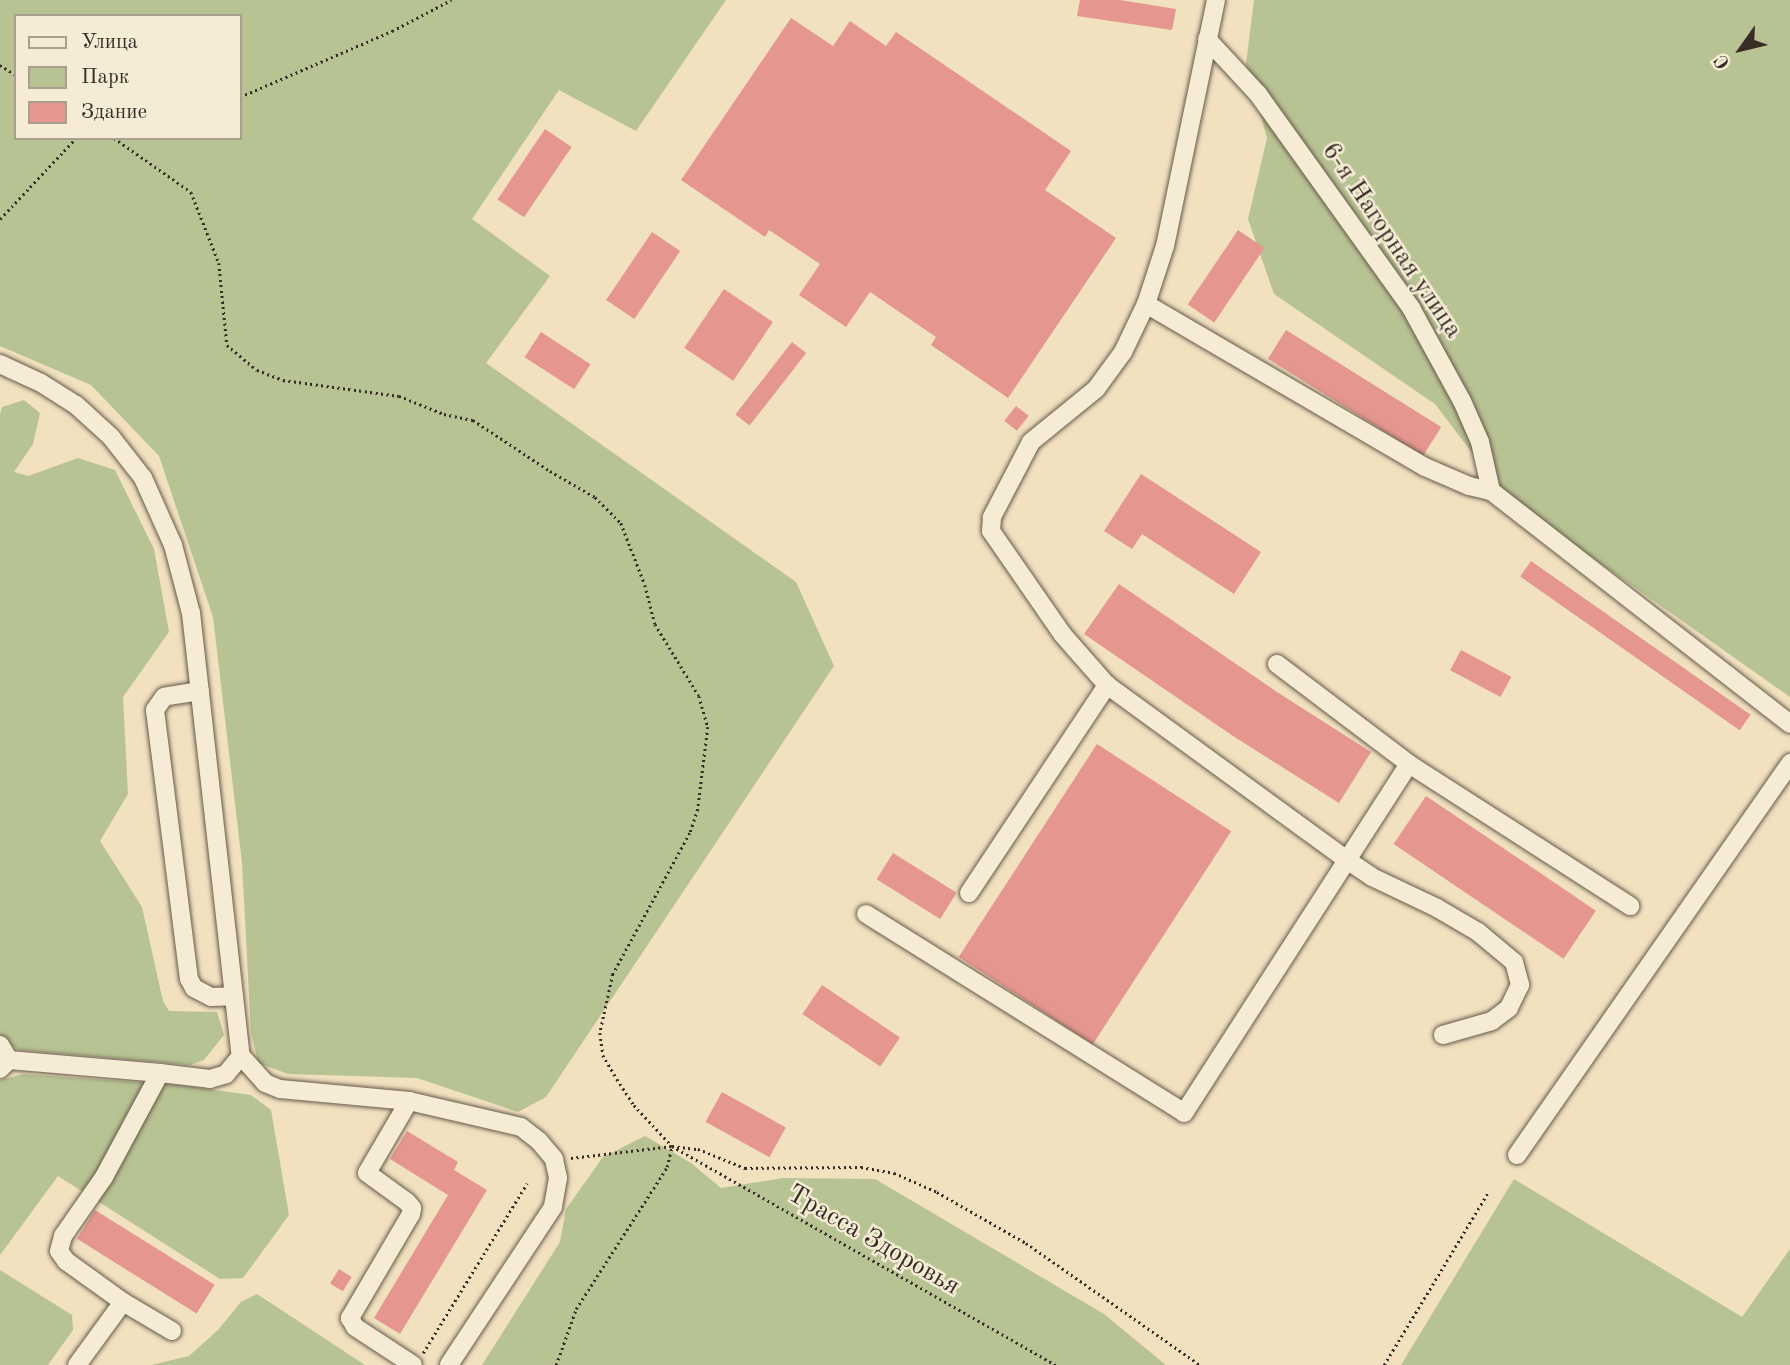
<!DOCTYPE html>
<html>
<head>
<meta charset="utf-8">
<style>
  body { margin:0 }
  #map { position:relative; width:1790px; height:1365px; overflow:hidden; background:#f1e1bf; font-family:"Old Standard TT",serif }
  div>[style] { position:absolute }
  .green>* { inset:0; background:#b8c393 }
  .building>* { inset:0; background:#e5968e; transform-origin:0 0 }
  .path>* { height:2.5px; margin-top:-1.25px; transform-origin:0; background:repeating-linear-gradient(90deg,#382c26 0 2px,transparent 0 5.5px) }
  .roads { filter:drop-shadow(0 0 2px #66594c) drop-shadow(0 0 2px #66594c) }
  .minor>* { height:18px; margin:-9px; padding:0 9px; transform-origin:9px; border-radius:9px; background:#f6ecd5 }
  span { translate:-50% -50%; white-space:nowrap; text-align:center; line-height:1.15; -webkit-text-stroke:5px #f6ecd5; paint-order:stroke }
  .street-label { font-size:26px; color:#382c26 }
  .legend { position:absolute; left:14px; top:14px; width:228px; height:126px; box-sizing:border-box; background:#f6ecd5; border:2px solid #aa9f8f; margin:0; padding:9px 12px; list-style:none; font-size:21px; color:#382c26 }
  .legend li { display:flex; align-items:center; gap:14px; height:35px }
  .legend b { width:35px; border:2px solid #aa9f8f }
  .north { position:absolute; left:1706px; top:14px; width:70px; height:70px; -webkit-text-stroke:5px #f6ecd5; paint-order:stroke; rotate:236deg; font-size:19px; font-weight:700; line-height:28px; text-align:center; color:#382c26 }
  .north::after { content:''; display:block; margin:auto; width:24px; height:32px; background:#382c26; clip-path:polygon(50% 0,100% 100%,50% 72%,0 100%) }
</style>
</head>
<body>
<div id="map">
  <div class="green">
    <i style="clip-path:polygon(evenodd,0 0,726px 0,636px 131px,559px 90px,472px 219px,550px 276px,486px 363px,796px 582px,834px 666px,546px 1097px,518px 1112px,417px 1078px,288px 1074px,258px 1063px,251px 1032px,242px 863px,213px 617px,159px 456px,91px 385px,0 346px,0 0,16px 16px,240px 16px,240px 138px,16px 138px,16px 16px)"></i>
    <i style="clip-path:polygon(1254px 0,1790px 0,1790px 697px,1504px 495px,1435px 404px,1274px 294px,1248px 219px,1267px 138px,1246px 64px)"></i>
    <i style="clip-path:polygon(24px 400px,40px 413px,33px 444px,14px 472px,28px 476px,78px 458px,115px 470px,154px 549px,169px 632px,123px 697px,128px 794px,100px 841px,142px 907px,163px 1001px,169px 1011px,217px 1012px,224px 1035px,204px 1060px,190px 1065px,20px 1050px,0 1040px,0 414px,2px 407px)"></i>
    <i style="clip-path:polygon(23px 1074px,179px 1085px,251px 1095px,271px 1110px,289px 1215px,243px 1278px,220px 1279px,58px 1176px,0 1255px,0 1080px)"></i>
    <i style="clip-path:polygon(645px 1136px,691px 1163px,721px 1188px,783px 1178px,875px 1179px,1104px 1314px,1166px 1365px,482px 1365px,560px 1242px,566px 1209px,603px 1157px)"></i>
    <i style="clip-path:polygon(1514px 1179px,1742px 1317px,1790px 1249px,1790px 1365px,1401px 1365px)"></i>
    <i style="clip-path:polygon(0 1270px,72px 1315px,73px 1330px,48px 1365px,0 1365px)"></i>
    <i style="clip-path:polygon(257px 1294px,365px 1365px,151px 1365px,189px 1356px,218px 1330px,241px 1302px)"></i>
  </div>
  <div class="building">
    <i style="clip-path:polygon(1080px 0,1120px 0,1176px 9px,1172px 30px,1077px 16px)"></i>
    <i style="clip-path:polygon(791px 18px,833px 46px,850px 21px,886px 46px,896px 32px,1071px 151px,1045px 190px,1116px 238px,1008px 398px,931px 345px,936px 337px,870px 292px,846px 327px,799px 295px,820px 264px,769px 230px,765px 237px,681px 180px)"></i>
    <i style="left:545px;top:129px;width:32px;height:85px;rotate:34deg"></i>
    <i style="left:1238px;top:230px;width:32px;height:90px;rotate:34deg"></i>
    <i style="left:652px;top:232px;width:34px;height:82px;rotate:34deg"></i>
    <i style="left:724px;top:289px;width:59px;height:71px;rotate:34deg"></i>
    <i style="left:1286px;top:330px;width:183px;height:34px;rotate:32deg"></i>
    <i style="left:541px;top:332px;width:59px;height:30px;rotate:33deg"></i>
    <i style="left:792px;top:342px;width:18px;height:92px;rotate:38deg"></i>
    <i style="left:1016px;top:406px;width:16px;height:19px;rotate:38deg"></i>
    <i style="clip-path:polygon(1141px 474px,1261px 552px,1234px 594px,1142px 534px,1132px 549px,1104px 531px)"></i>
    <i style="left:1531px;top:561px;width:268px;height:19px;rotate:35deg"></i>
    <i style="clip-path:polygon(1119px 584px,1277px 692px,1371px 752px,1339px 803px,1233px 736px,1084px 634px)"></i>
    <i style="left:1461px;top:650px;width:57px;height:23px;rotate:28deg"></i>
    <i style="left:1097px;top:744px;width:160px;height:254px;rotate:33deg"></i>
    <i style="left:1426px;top:796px;width:205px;height:58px;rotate:34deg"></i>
    <i style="left:893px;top:853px;width:75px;height:31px;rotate:32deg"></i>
    <i style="left:822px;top:985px;width:94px;height:35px;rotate:34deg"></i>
    <i style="left:722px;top:1092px;width:73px;height:34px;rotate:29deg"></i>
    <i style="clip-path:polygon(407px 1131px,458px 1162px,454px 1170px,487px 1190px,400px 1334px,374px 1318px,448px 1195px,390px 1159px)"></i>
    <i style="left:95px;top:1210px;width:141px;height:34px;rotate:32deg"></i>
    <i style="left:339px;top:1269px;width:15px;height:17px;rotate:32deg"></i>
  </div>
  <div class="path">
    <i style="left:0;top:65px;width:19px;rotate:32deg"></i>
    <i style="left:240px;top:97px;width:166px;rotate:-23.5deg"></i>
    <i style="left:392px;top:31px;width:67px;rotate:-27.7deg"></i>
    <i style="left:114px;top:138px;width:94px;rotate:35deg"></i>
    <i style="left:191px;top:192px;width:76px;rotate:68.5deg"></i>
    <i style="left:219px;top:263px;width:82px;rotate:84.4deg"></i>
    <i style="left:227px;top:345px;width:39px;rotate:40deg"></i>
    <i style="left:257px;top:370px;width:28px;rotate:21deg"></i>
    <i style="left:283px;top:380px;width:117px;rotate:7.9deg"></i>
    <i style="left:399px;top:396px;width:48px;rotate:21.8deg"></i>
    <i style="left:444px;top:414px;width:30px;rotate:12deg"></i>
    <i style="left:473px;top:420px;width:92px;rotate:33.5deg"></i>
    <i style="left:550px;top:471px;width:52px;rotate:30deg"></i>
    <i style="left:595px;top:497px;width:37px;rotate:45deg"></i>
    <i style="left:621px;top:523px;width:66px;rotate:68.8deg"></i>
    <i style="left:645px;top:585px;width:40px;rotate:75.6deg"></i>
    <i style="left:655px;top:624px;width:84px;rotate:58.6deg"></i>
    <i style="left:699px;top:696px;width:32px;rotate:74deg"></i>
    <i style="left:708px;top:727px;width:83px;rotate:97deg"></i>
    <i style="left:698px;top:809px;width:25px;rotate:108deg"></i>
    <i style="left:690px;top:833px;width:161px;rotate:118.6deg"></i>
    <i style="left:613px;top:974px;width:60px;rotate:102.4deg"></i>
    <i style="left:600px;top:1033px;width:22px;rotate:82deg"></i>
    <i style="left:603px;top:1055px;width:28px;rotate:60deg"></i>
    <i style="left:617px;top:1079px;width:31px;rotate:57deg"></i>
    <i style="left:634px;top:1105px;width:56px;rotate:47.2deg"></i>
    <i style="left:0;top:219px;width:111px;rotate:-46.8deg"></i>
    <i style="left:571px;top:1158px;width:102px;rotate:-6.8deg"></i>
    <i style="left:672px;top:1146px;width:26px;rotate:7deg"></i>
    <i style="left:698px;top:1149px;width:51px;rotate:22deg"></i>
    <i style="left:745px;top:1168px;width:116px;rotate:-0.5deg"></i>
    <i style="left:861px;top:1167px;width:34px;rotate:10deg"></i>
    <i style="left:894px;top:1173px;width:47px;rotate:23.8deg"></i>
    <i style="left:937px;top:1192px;width:103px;rotate:29.8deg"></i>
    <i style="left:1026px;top:1243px;width:213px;rotate:35deg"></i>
    <i style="left:423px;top:1353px;width:199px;rotate:-58.5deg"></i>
    <i style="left:556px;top:1365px;width:59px;rotate:-70.3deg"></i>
    <i style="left:576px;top:1309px;width:169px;rotate:-57.3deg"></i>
    <i style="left:667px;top:1167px;width:22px;rotate:-77deg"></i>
    <i style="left:672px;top:1146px;width:442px;rotate:29.7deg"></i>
    <i style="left:1384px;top:1365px;width:203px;rotate:-58.9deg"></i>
  </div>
  <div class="roads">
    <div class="minor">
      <i style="left:1216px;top:0;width:251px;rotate:101.7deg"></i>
      <i style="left:1165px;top:246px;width:61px;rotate:108.1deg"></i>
      <i style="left:1146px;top:304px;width:53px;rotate:115.6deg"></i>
      <i style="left:1123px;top:352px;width:46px;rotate:126.1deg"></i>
      <i style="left:1096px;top:389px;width:84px;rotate:140.8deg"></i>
      <i style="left:1031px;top:442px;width:85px;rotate:117.5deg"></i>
      <i style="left:992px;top:517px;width:14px;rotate:94deg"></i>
      <i style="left:991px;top:531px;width:126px;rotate:55.3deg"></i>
      <i style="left:1063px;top:635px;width:67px;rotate:48.7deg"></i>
      <i style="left:1107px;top:685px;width:297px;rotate:36.1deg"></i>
      <i style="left:1347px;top:860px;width:30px;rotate:34deg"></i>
      <i style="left:1372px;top:877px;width:72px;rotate:25.5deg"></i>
      <i style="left:1437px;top:908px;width:48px;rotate:30.3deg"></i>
      <i style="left:1478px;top:932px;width:47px;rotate:39.8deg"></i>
      <i style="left:1514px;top:962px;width:24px;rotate:75deg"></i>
      <i style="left:1520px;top:985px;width:25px;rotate:116deg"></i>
      <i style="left:1509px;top:1008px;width:21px;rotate:143deg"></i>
      <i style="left:1492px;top:1021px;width:51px;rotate:164.1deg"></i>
      <i style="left:1207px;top:39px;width:75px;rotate:47.2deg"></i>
      <i style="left:1258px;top:94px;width:263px;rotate:54.4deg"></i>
      <i style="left:1411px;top:308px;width:106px;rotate:61.3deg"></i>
      <i style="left:1462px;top:401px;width:45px;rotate:66.3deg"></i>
      <i style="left:1480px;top:442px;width:50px;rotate:77.3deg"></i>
      <i style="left:1491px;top:491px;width:379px;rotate:37.9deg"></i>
      <i style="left:1146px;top:304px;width:323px;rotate:30.3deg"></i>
      <i style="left:1425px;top:467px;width:48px;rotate:23.4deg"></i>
      <i style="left:1469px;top:486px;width:23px;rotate:13deg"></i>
      <i style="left:0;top:364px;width:45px;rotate:24.9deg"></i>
      <i style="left:41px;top:383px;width:41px;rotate:32.2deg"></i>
      <i style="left:76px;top:405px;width:47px;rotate:42.4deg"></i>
      <i style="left:111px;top:437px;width:52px;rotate:52deg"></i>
      <i style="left:143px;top:478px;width:73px;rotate:65.9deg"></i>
      <i style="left:173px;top:545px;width:70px;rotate:75.2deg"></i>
      <i style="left:191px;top:613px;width:446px;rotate:83.6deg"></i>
      <i style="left:241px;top:1056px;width:36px;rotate:48deg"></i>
      <i style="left:265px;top:1083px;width:16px;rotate:22deg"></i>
      <i style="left:280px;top:1089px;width:130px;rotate:5.3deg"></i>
      <i style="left:409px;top:1101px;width:115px;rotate:13.1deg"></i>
      <i style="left:521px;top:1127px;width:23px;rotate:38deg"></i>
      <i style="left:539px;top:1141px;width:23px;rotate:50deg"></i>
      <i style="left:554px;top:1159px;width:19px;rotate:78deg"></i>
      <i style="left:558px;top:1178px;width:29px;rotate:100deg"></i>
      <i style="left:553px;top:1207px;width:189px;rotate:123.4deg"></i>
      <i style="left:1277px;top:664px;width:166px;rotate:37.1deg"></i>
      <i style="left:1409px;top:764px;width:263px;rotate:32.7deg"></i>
      <i style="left:200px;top:691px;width:36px;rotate:171deg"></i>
      <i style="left:164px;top:697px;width:16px;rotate:125deg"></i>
      <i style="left:155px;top:710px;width:271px;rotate:82.8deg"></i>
      <i style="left:189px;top:979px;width:10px;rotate:61deg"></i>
      <i style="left:194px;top:988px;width:19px;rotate:28deg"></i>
      <i style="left:211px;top:997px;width:23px;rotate:-2deg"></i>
      <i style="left:969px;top:893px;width:250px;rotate:-56.4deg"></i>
      <i style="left:866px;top:914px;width:375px;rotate:32deg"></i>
      <i style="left:1184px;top:1113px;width:415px;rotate:-57.2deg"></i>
      <i style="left:0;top:1045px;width:17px;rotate:59deg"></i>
      <i style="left:0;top:1069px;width:13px;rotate:-45deg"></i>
      <i style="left:9px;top:1060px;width:152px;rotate:4.9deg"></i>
      <i style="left:409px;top:1101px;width:83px;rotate:120.3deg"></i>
      <i style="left:367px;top:1173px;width:49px;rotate:35.9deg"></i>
      <i style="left:407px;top:1202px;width:8px;rotate:50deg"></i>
      <i style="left:412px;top:1208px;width:6px;rotate:99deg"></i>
      <i style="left:411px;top:1214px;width:121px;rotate:120.4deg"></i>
      <i style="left:350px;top:1318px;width:10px;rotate:61deg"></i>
      <i style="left:355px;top:1327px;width:69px;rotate:33.2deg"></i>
      <i style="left:1517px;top:1155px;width:478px;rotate:-55.1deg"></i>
      <i style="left:172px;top:1331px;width:57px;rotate:-149.4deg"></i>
      <i style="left:123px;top:1302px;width:70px;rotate:-144.3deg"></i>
      <i style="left:66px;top:1261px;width:12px;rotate:-125deg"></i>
      <i style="left:59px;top:1251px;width:16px;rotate:-75deg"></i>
      <i style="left:63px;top:1236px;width:72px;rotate:-55.2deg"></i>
      <i style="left:104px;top:1177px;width:118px;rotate:-61.7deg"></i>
      <i style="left:160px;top:1073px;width:50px;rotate:6.8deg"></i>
      <i style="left:210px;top:1079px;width:17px;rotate:-17deg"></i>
      <i style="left:226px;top:1074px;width:23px;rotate:-50deg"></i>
      <i style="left:77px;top:1365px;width:78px;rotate:-53.9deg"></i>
    </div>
  </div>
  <div class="street-label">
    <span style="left:1391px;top:241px;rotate:56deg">6-я Нагорная улица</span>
    <span style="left:873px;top:1241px;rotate:30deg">Трасса Здоровья</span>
  </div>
  <ul class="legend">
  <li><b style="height:9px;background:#f6ecd5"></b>Улица</li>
  <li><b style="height:19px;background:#b8c393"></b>Парк</li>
  <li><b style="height:19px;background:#e5968e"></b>Здание</li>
  </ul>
  <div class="north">С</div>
</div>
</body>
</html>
